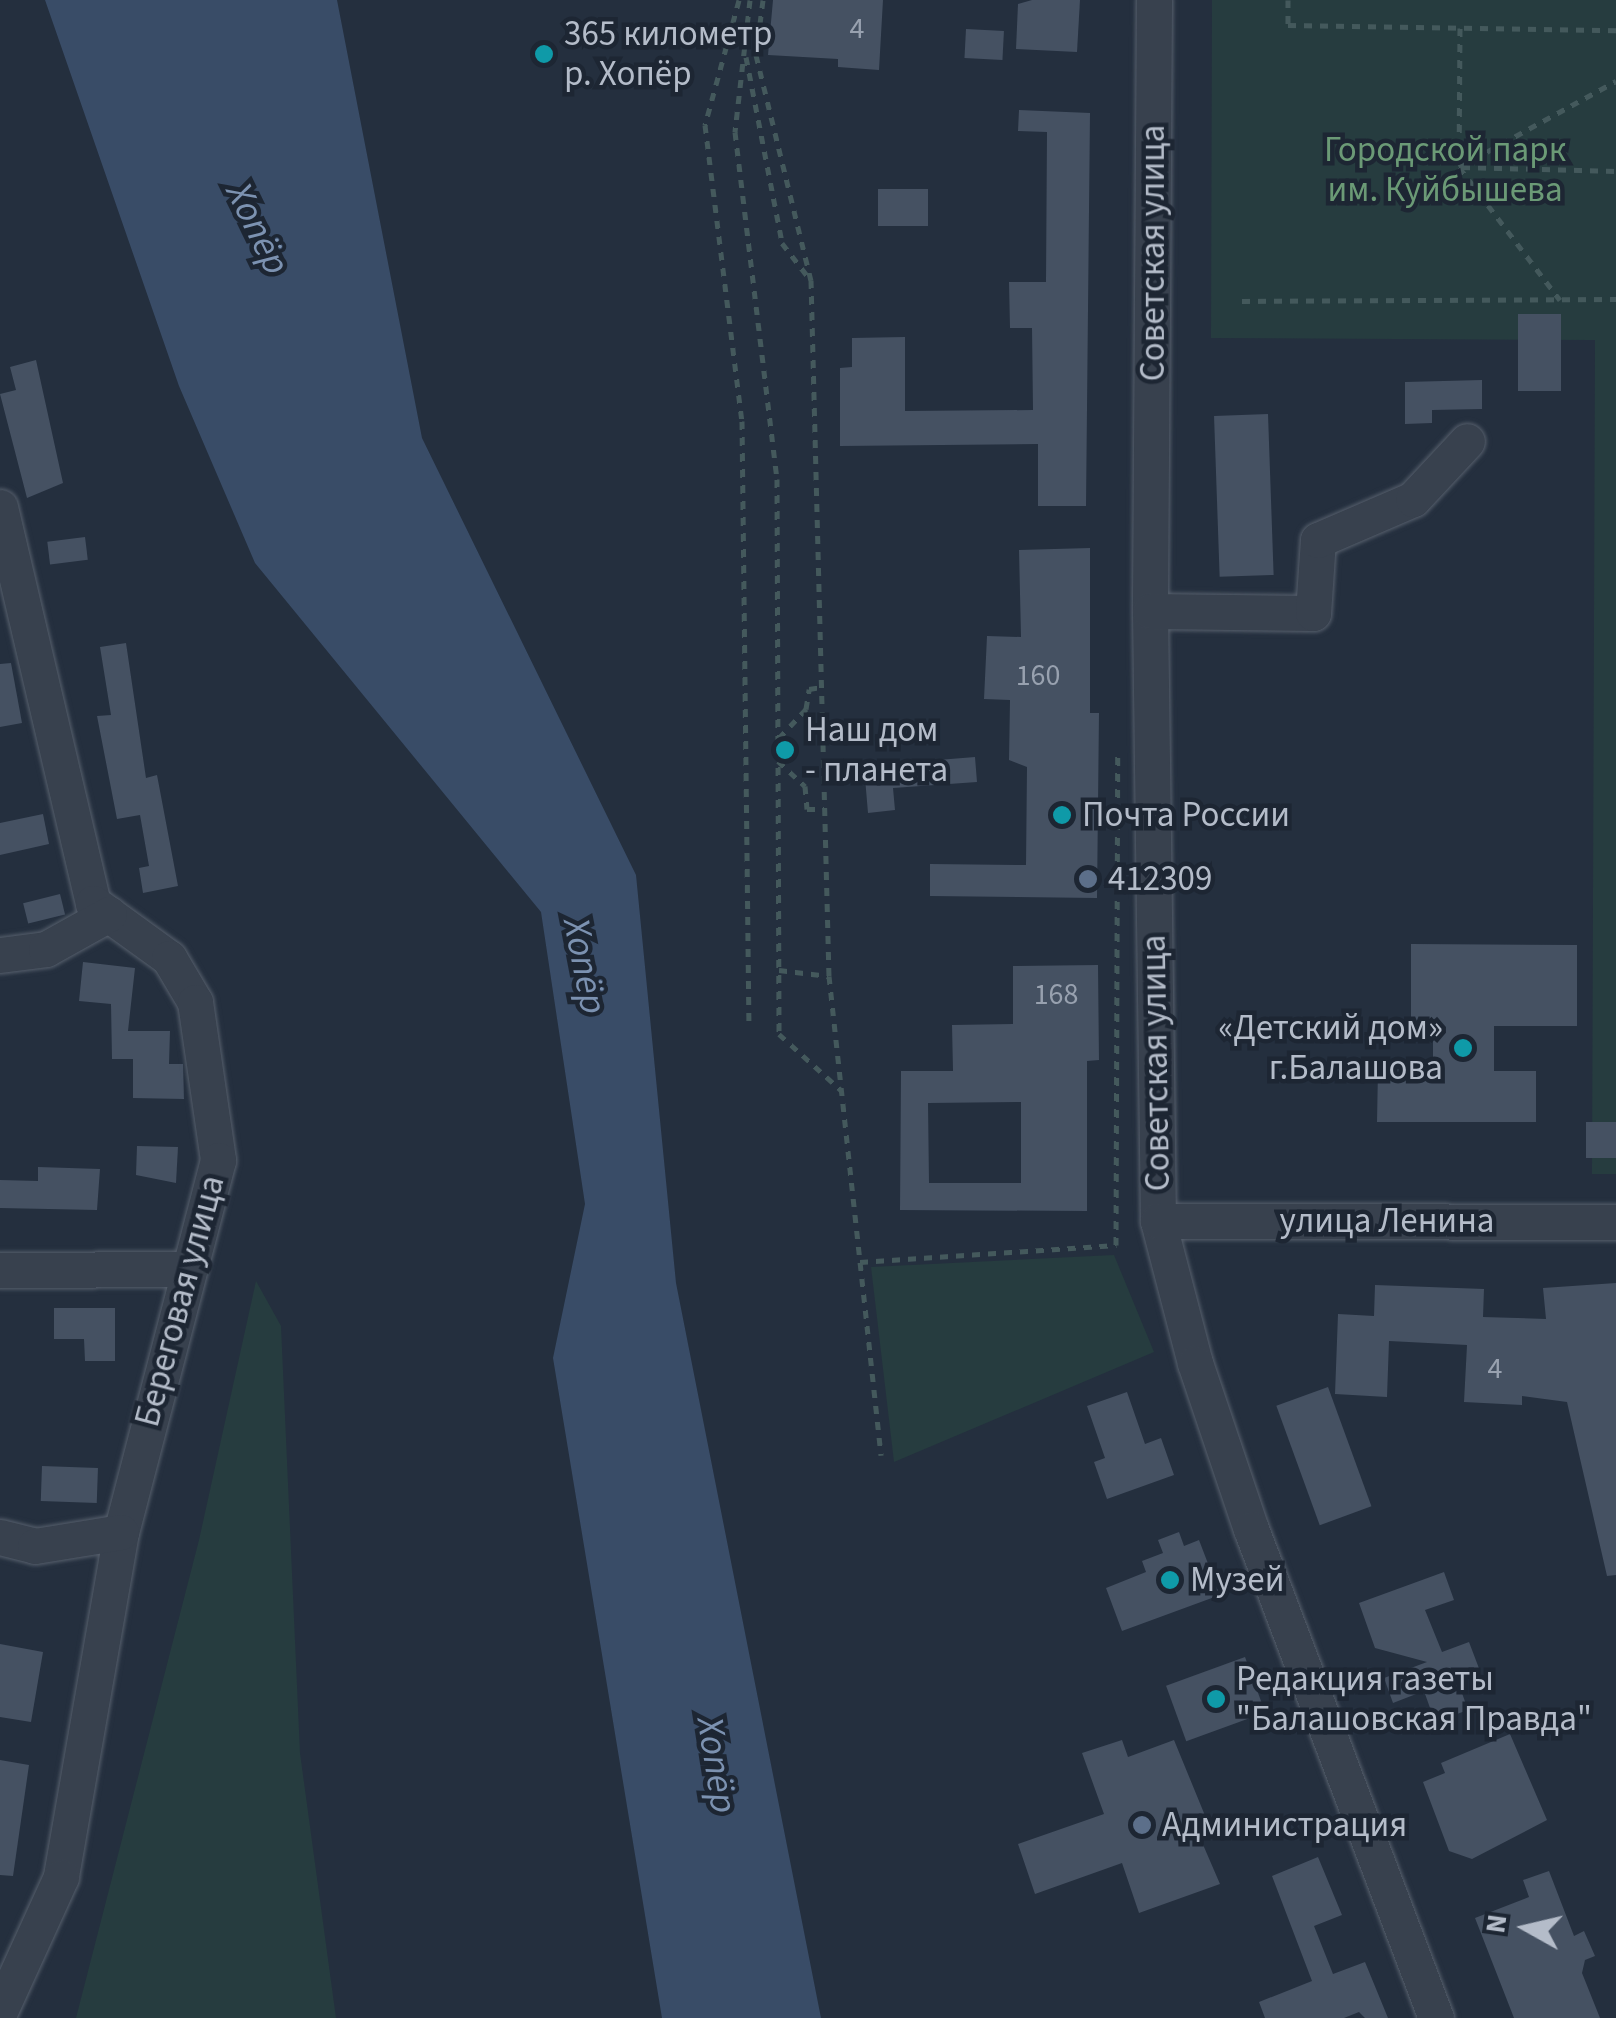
<!DOCTYPE html>
<html>
<head>
<meta charset="utf-8">
<style>
  body { margin:0 }
  #map { position:relative; width:1616px; height:2018px; overflow:hidden; background:#242f3e; font-family:"Source Sans 3",sans-serif }
  div>[style] { position:absolute }
  .green>* { inset:0; background:#263c3f }
  .water>* { inset:0; background:#394c67 }
  .building>* { inset:0; background:#455162; transform-origin:0 0 }
  .path>* { height:5px; margin-top:-2.5px; transform-origin:0; background:repeating-linear-gradient(90deg,#44595c 0 8px,transparent 0 16px) }
  .roads { filter:drop-shadow(0 0 2px #565f6c) drop-shadow(0 0 2px #565f6c) }
  .minor>* { height:35px; margin:-17.5px; padding:0 17.5px; transform-origin:17.5px; border-radius:17.5px; background:#38414e }
  .dots>* { width:28px; height:28px; translate:-50% -50%; box-sizing:border-box; border:5px solid #1d2633; border-radius:50% }
  span { translate:-50% -50%; white-space:nowrap; text-align:center; line-height:1.15; -webkit-text-stroke:9px #1d2633; paint-order:stroke }
  .number-label { font-size:30px; color:#98a1af }
  .number-label span { -webkit-text-stroke-width:0 }
  .poi-label { font-size:35px; color:#b4bcc9 }
  .left { translate:0 -50%; text-align:left }
  .right { translate:-100% -50%; text-align:right }
  .park-label { font-size:35px; color:#6b9a76 }
  .street-label { font-size:35px; color:#b4bcc9 }
  .water-label { font-size:38px; color:#7c92b1; font-style:italic }
  .north { position:absolute; left:1476px; top:1878px; width:100px; height:100px; -webkit-text-stroke:8px #1d2633; paint-order:stroke; rotate:278deg; font-size:28px; font-weight:700; line-height:40px; text-align:center; color:#b4bcc9 }
  .north::after { content:''; display:block; margin:auto; width:35px; height:45px; background:#b4bcc9; clip-path:polygon(50% 0,100% 100%,50% 72%,0 100%) }
</style>
</head>
<body>
<div id="map">
  <div class="green">
    <i style="clip-path:polygon(1212px 0,1616px 0,1616px 1174px,1592px 1174px,1595px 340px,1211px 338px)"></i>
    <i style="clip-path:polygon(1114px 1255px,1154px 1352px,894px 1462px,871px 1267px)"></i>
    <i style="clip-path:polygon(256px 1281px,281px 1326px,300px 1753px,336px 2018px,76px 2018px,199px 1540px)"></i>
  </div>
  <div class="water">
    <i style="clip-path:polygon(45px 0,337px 0,422px 438px,636px 875px,676px 1283px,821px 2018px,662px 2018px,553px 1358px,585px 1204px,541px 912px,255px 563px,179px 386px)"></i>
  </div>
  <div class="building">
    <i style="clip-path:polygon(773px 0,883px 0,879px 70px,838px 67px,838px 59px,768px 55px)"></i>
    <i style="clip-path:polygon(1032px 0,1080px 0,1077px 52px,1016px 49px,1018px 4px)"></i>
    <i style="left:966px;top:29px;width:38px;height:29px;rotate:3deg"></i>
    <i style="clip-path:polygon(1019px 110px,1090px 113px,1086px 506px,1038px 506px,1038px 444px,840px 446px,840px 368px,852px 367px,852px 338px,905px 337px,905px 411px,1033px 410px,1032px 328px,1010px 328px,1009px 282px,1046px 282px,1047px 132px,1018px 131px)"></i>
    <i style="left:878px;top:189px;width:50px;height:37px"></i>
    <i style="left:1518px;top:314px;width:43px;height:77px"></i>
    <i style="clip-path:polygon(36px 360px,63px 483px,27px 498px,0 394px,16px 390px,10px 367px)"></i>
    <i style="clip-path:polygon(1482px 380px,1482px 409px,1432px 410px,1432px 423px,1405px 424px,1405px 382px)"></i>
    <i style="left:1268px;top:414px;width:161px;height:54px;rotate:88deg"></i>
    <i style="left:85px;top:537px;width:23px;height:38px;rotate:83deg"></i>
    <i style="clip-path:polygon(1090px 548px,1090px 713px,1099px 713px,1097px 898px,930px 896px,930px 864px,1026px 865px,1027px 767px,1009px 760px,1010px 700px,984px 699px,987px 636px,1021px 637px,1019px 550px)"></i>
    <i style="clip-path:polygon(126px 643px,146px 778px,157px 775px,178px 886px,143px 893px,139px 868px,149px 866px,140px 815px,117px 819px,97px 716px,111px 715px,100px 647px)"></i>
    <i style="clip-path:polygon(11px 663px,22px 723px,0 727px,0 664px)"></i>
    <i style="clip-path:polygon(975px 757px,977px 782px,893px 788px,895px 810px,868px 813px,864px 766px)"></i>
    <i style="clip-path:polygon(43px 814px,49px 844px,0 855px,0 823px)"></i>
    <i style="left:60px;top:894px;width:21px;height:38px;rotate:76deg"></i>
    <i style="clip-path:polygon(1411px 944px,1577px 945px,1577px 1026px,1494px 1026px,1494px 1071px,1536px 1071px,1536px 1122px,1377px 1122px,1378px 1069px,1433px 1069px,1433px 1023px,1411px 1023px)"></i>
    <i style="clip-path:polygon(83px 962px,135px 968px,128px 1031px,170px 1031px,169px 1064px,183px 1064px,184px 1099px,133px 1098px,133px 1059px,112px 1059px,111px 1004px,79px 1001px)"></i>
    <i style="clip-path:polygon(evenodd,1098px 965px,1099px 1060px,1087px 1061px,1087px 1211px,900px 1210px,901px 1071px,953px 1071px,952px 1025px,1013px 1024px,1013px 966px,1098px 965px,1021px 1102px,1021px 1183px,929px 1183px,928px 1103px,1021px 1102px)"></i>
    <i style="left:1586px;top:1122px;width:30px;height:36px"></i>
    <i style="clip-path:polygon(137px 1146px,178px 1147px,176px 1183px,136px 1175px)"></i>
    <i style="clip-path:polygon(38px 1167px,100px 1169px,97px 1210px,0 1208px,0 1180px,38px 1181px)"></i>
    <i style="clip-path:polygon(1616px 1283px,1616px 1575px,1607px 1576px,1567px 1402px,1522px 1396px,1522px 1405px,1464px 1402px,1467px 1345px,1389px 1341px,1387px 1397px,1335px 1394px,1338px 1314px,1374px 1316px,1375px 1285px,1484px 1289px,1483px 1317px,1546px 1319px,1543px 1288px)"></i>
    <i style="clip-path:polygon(54px 1308px,115px 1308px,115px 1361px,85px 1361px,84px 1339px,54px 1339px)"></i>
    <i style="left:1328px;top:1387px;width:127px;height:55px;rotate:70deg"></i>
    <i style="clip-path:polygon(1127px 1392px,1145px 1444px,1161px 1438px,1174px 1475px,1107px 1499px,1094px 1462px,1105px 1458px,1087px 1406px)"></i>
    <i style="left:42px;top:1466px;width:56px;height:35px;rotate:2deg"></i>
    <i style="clip-path:polygon(1179px 1532px,1184px 1546px,1199px 1540px,1220px 1595px,1122px 1631px,1106px 1588px,1146px 1572px,1142px 1561px,1163px 1553px,1158px 1540px)"></i>
    <i style="clip-path:polygon(1444px 1572px,1454px 1600px,1425px 1610px,1442px 1652px,1469px 1642px,1480px 1671px,1457px 1679px,1468px 1710px,1435px 1722px,1424px 1691px,1393px 1703px,1384px 1678px,1427px 1662px,1375px 1648px,1359px 1603px)"></i>
    <i style="clip-path:polygon(0 1644px,43px 1652px,31px 1722px,0 1717px)"></i>
    <i style="left:1245px;top:1657px;width:59px;height:84px;rotate:70deg"></i>
    <i style="clip-path:polygon(1510px 1734px,1547px 1820px,1472px 1859px,1449px 1851px,1423px 1782px,1445px 1773px,1441px 1763px)"></i>
    <i style="clip-path:polygon(1122px 1740px,1128px 1757px,1174px 1740px,1213px 1835px,1201px 1840px,1220px 1884px,1139px 1913px,1122px 1863px,1035px 1894px,1018px 1844px,1104px 1814px,1082px 1753px)"></i>
    <i style="clip-path:polygon(0 1760px,29px 1765px,13px 1876px,0 1875px)"></i>
    <i style="clip-path:polygon(1318px 1857px,1342px 1915px,1314px 1926px,1333px 1974px,1365px 1962px,1388px 2018px,1365px 2018px,1359px 2012px,1344px 2018px,1265px 2018px,1259px 2002px,1312px 1981px,1272px 1876px)"></i>
    <i style="clip-path:polygon(1549px 1871px,1574px 1936px,1584px 1931px,1595px 1956px,1585px 1960px,1582px 1973px,1600px 2018px,1514px 2018px,1475px 1918px,1529px 1897px,1523px 1880px)"></i>
  </div>
  <div class="path">
    <i style="left:739px;top:0;width:130px;rotate:105.2deg"></i>
    <i style="left:705px;top:125px;width:298px;rotate:82.9deg"></i>
    <i style="left:742px;top:421px;width:606px;rotate:89.34deg"></i>
    <i style="left:750px;top:0;width:133px;rotate:96.5deg"></i>
    <i style="left:735px;top:132px;width:350px;rotate:83.1deg"></i>
    <i style="left:777px;top:479px;width:555px;rotate:89.79deg"></i>
    <i style="left:779px;top:1034px;width:84px;rotate:42.1deg"></i>
    <i style="left:763px;top:0;width:55px;rotate:97.3deg"></i>
    <i style="left:756px;top:55px;width:232px;rotate:76.3deg"></i>
    <i style="left:811px;top:280px;width:696px;rotate:88.52deg"></i>
    <i style="left:829px;top:976px;width:482px;rotate:83.8deg"></i>
    <i style="left:1288px;top:0;width:25px;rotate:90deg"></i>
    <i style="left:1288px;top:25px;width:328px;rotate:0.9deg"></i>
    <i style="left:1460px;top:28px;width:139px;rotate:90.4deg"></i>
    <i style="left:1459px;top:167px;width:167px;rotate:52.8deg"></i>
    <i style="left:746px;top:57px;width:189px;rotate:79deg"></i>
    <i style="left:782px;top:243px;width:44px;rotate:52.4deg"></i>
    <i style="left:1459px;top:167px;width:179px;rotate:-28.7deg"></i>
    <i style="left:1462px;top:167px;width:154px;rotate:1.5deg"></i>
    <i style="left:1242px;top:301px;width:374px;rotate:-0.3deg"></i>
    <i style="left:779px;top:738px;width:40px;rotate:-47deg"></i>
    <i style="left:806px;top:709px;width:20px;rotate:-81deg"></i>
    <i style="left:809px;top:689px;width:12px;rotate:-9deg"></i>
    <i style="left:778px;top:761px;width:37px;rotate:43deg"></i>
    <i style="left:805px;top:786px;width:23px;rotate:85deg"></i>
    <i style="left:807px;top:809px;width:17px"></i>
    <i style="left:779px;top:970px;width:50px;rotate:6.8deg"></i>
    <i style="left:860px;top:1262px;width:257px;rotate:-3.8deg"></i>
    <i style="left:1116px;top:1245px;width:495px;rotate:-89.8deg"></i>
  </div>
  <div class="roads">
    <div class="minor">
      <i style="left:1154px;top:0;width:611px;rotate:90.38deg"></i>
      <i style="left:1150px;top:611px;width:610px;rotate:89.25deg"></i>
      <i style="left:1158px;top:1221px;width:147px;rotate:75.4deg"></i>
      <i style="left:1195px;top:1363px;width:175px;rotate:71.4deg"></i>
      <i style="left:1251px;top:1529px;width:523px;rotate:69.28deg"></i>
      <i style="left:0;top:507px;width:407px;rotate:76.8deg"></i>
      <i style="left:93px;top:903px;width:94px;rotate:35.9deg"></i>
      <i style="left:169px;top:958px;width:51px;rotate:59.4deg"></i>
      <i style="left:195px;top:1002px;width:160px;rotate:81.7deg"></i>
      <i style="left:218px;top:1160px;width:384px;rotate:104.6deg"></i>
      <i style="left:121px;top:1532px;width:350px;rotate:99.9deg"></i>
      <i style="left:61px;top:1877px;width:147px;rotate:114.5deg"></i>
      <i style="left:1150px;top:611px;width:163px;rotate:0.7deg"></i>
      <i style="left:1313px;top:613px;width:73px;rotate:-86.1deg"></i>
      <i style="left:1318px;top:540px;width:103px;rotate:-23.3deg"></i>
      <i style="left:1413px;top:499px;width:79px;rotate:-47deg"></i>
      <i style="left:0;top:955px;width:46px;rotate:-7.4deg"></i>
      <i style="left:46px;top:949px;width:72px;rotate:-29.1deg"></i>
      <i style="left:1158px;top:1221px;width:458px;rotate:0.1deg"></i>
      <i style="left:0;top:1270px;width:185px;rotate:-0.3deg"></i>
      <i style="left:0;top:1537px;width:36px;rotate:14deg"></i>
      <i style="left:35px;top:1546px;width:87px;rotate:-9.2deg"></i>
    </div>
  </div>
  <div class="dots">
    <i style="left:544px;top:54px;background:#0f9aa8"></i>
    <i style="left:785px;top:750px;background:#0f9aa8"></i>
    <i style="left:1062px;top:815px;background:#0f9aa8"></i>
    <i style="left:1088px;top:879px;background:#5c6f8a"></i>
    <i style="left:1463px;top:1048px;background:#0f9aa8"></i>
    <i style="left:1170px;top:1580px;background:#0f9aa8"></i>
    <i style="left:1216px;top:1699px;background:#0f9aa8"></i>
    <i style="left:1142px;top:1825px;background:#5c6f8a"></i>
  </div>
  <div class="number-label">
    <span style="left:857px;top:29px">4</span>
    <span style="left:1038px;top:676px">160</span>
    <span style="left:1056px;top:995px">168</span>
    <span style="left:1495px;top:1369px">4</span>
  </div>
  <div class="poi-label">
    <span class="left" style="left:564px;top:54px">365 километр<br>р. Хопёр</span>
    <span class="left" style="left:805px;top:750px">Наш дом<br>- планета</span>
    <span class="left" style="left:1082px;top:815px">Почта России</span>
    <span class="left" style="left:1108px;top:879px">412309</span>
    <span class="right" style="left:1443px;top:1048px">«Детский дом»<br>г.Балашова</span>
    <span class="left" style="left:1190px;top:1580px">Музей</span>
    <span class="left" style="left:1236px;top:1699px">Редакция газеты<br>"Балашовская Правда"</span>
    <span class="left" style="left:1162px;top:1825px">Администрация</span>
  </div>
  <div class="park-label">
    <span style="left:1445px;top:170px">Городской парк<br>им. Куйбышева</span>
  </div>
  <div class="street-label">
    <span style="left:1153px;top:253px;rotate:-90deg">Советская улица</span>
    <span style="left:1156px;top:1063px;rotate:-91deg">Советская улица</span>
    <span style="left:1387px;top:1221px">улица Ленина</span>
    <span style="left:180px;top:1301px;rotate:-75deg">Береговая улица</span>
  </div>
  <div class="water-label">
    <span style="left:257px;top:229px;rotate:64deg">Хопёр</span>
    <span style="left:584px;top:966px;rotate:79deg">Хопёр</span>
    <span style="left:716px;top:1765px;rotate:81deg">Хопёр</span>
  </div>
  <div class="north">N</div>
</div>
</body>
</html>
